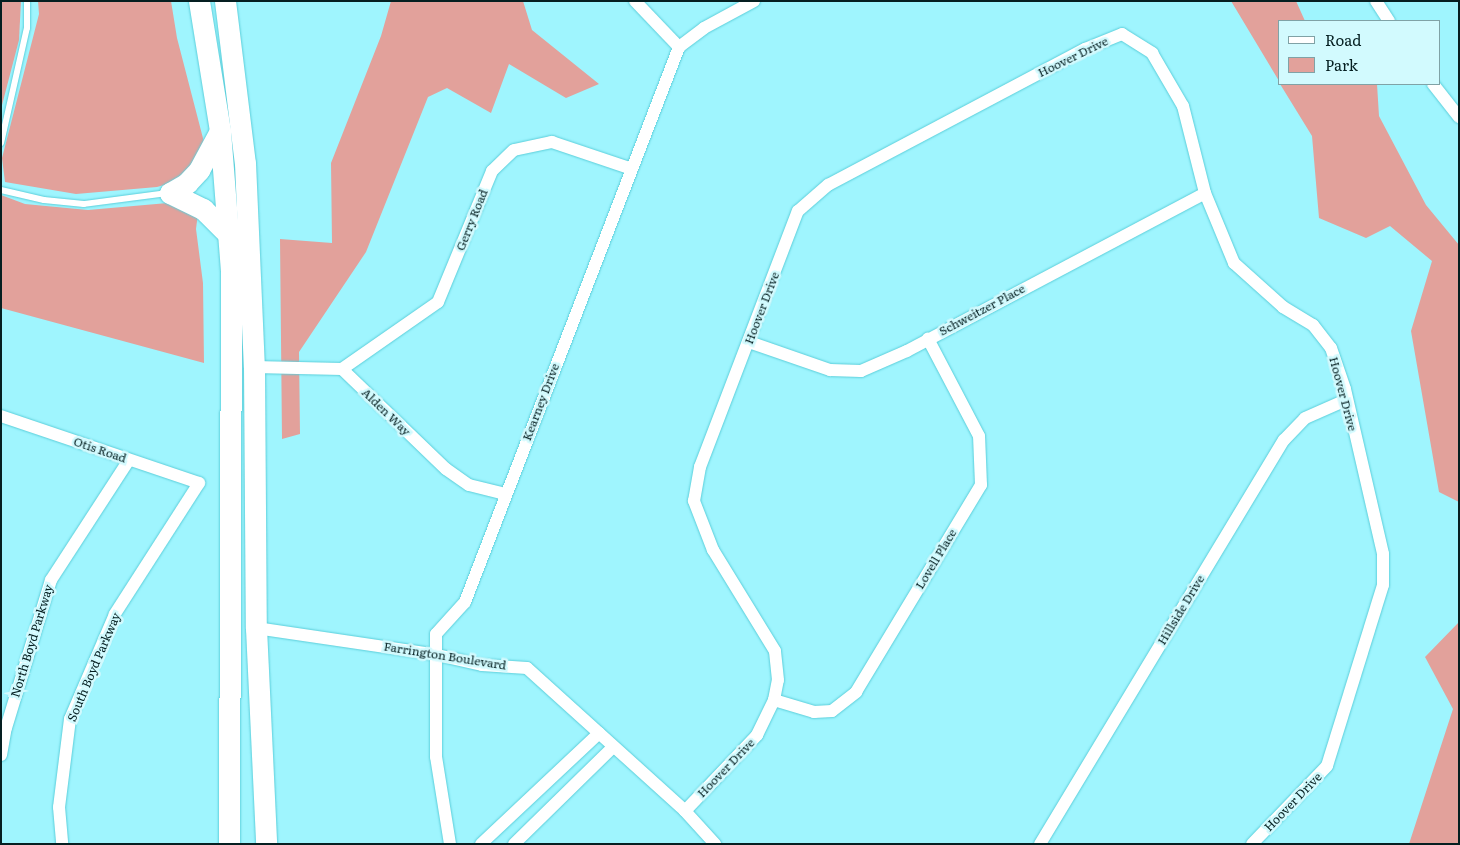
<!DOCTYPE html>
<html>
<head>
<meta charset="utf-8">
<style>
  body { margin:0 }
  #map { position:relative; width:1460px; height:845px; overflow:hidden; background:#9ff5fe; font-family:Literata,serif }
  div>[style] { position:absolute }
  .green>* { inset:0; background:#e2a19b }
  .roads { filter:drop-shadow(0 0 1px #5bceda) drop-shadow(0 0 1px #5bceda) }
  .service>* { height:6px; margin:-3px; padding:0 3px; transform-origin:3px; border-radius:3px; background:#fff }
  .minor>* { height:12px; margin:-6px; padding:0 6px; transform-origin:6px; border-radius:6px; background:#fff }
  .trunk>* { height:21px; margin:-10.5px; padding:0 10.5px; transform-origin:10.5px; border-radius:10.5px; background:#fff }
  span { translate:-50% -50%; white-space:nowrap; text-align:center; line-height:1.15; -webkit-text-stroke:5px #d2fafe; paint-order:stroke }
  .street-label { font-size:12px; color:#051f21 }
  .frame { position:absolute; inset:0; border:2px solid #051f21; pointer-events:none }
  .legend { position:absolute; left:1278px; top:20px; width:162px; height:65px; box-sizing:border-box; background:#d2fafe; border:1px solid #80a2a6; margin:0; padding:6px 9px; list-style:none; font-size:15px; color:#051f21 }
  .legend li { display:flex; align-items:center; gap:10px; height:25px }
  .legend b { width:25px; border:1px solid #80a2a6 }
</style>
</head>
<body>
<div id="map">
  <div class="green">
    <i style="clip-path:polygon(1px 1px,21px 1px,19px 40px,1px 109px)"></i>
    <i style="clip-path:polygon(38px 1px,171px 1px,177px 38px,205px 146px,181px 180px,157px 187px,76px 194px,5px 182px,2px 158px,39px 14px)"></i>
    <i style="clip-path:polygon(391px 1px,523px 1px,532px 30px,599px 84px,566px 98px,509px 64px,491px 113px,447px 88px,428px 97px,366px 252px,299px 352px,300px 434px,282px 439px,280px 239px,332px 243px,331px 163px,381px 36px)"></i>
    <i style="clip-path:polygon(1231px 1px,1296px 1px,1305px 21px,1279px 21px,1279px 81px)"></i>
    <i style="clip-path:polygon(1280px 84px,1377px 84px,1379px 116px,1426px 205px,1459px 245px,1459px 502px,1439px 492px,1411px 331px,1432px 261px,1390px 226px,1366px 238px,1319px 218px,1312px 136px)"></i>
    <i style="clip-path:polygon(1px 195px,25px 204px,88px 210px,179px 202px,198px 213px,196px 229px,203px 283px,204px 363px,1px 308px)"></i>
    <i style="clip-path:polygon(1459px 622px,1459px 844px,1409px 844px,1453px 709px,1425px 657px)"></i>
  </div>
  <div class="roads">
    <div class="service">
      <i style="left:1px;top:143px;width:118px;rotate:-77.3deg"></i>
      <i style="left:27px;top:28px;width:27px;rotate:-90deg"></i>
      <i style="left:1px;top:190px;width:44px;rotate:13.1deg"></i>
      <i style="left:44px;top:200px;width:40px;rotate:5.7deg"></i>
      <i style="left:84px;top:204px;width:85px;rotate:-7.5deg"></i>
    </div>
    <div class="minor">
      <i style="left:635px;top:1px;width:64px;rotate:46.3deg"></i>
      <i style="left:1376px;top:1px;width:24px;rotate:57deg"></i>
      <i style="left:1433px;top:84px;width:42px;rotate:51.8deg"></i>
      <i style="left:749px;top:342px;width:86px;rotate:19.1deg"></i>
      <i style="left:830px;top:370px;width:31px;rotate:2deg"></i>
      <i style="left:861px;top:371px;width:50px;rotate:-23.5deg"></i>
      <i style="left:907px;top:351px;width:337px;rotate:-27.9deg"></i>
      <i style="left:254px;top:367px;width:88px;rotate:1.3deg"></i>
      <i style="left:342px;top:369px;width:144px;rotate:43.9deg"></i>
      <i style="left:446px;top:469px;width:28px;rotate:35deg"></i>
      <i style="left:469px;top:485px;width:38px;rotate:14deg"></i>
      <i style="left:342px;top:369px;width:117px;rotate:-34.9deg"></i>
      <i style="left:438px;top:302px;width:142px;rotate:-67.6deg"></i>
      <i style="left:492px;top:171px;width:30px;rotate:-44deg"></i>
      <i style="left:514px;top:150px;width:39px;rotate:-12deg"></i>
      <i style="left:552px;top:142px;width:84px;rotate:18.6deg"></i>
      <i style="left:1px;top:416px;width:209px;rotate:18.7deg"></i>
      <i style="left:199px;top:483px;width:156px;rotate:122.7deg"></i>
      <i style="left:115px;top:614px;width:114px;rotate:113.2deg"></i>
      <i style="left:70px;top:719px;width:89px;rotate:97.1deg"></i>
      <i style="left:59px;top:807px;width:37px;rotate:85deg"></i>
      <i style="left:256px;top:628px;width:179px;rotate:8.4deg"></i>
      <i style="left:433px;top:654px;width:50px;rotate:12.7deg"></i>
      <i style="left:482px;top:665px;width:45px;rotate:3.8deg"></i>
      <i style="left:527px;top:668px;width:213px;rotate:42.1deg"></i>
      <i style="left:685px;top:811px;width:45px;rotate:47.7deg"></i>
      <i style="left:774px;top:700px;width:42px;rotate:16.7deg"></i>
      <i style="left:814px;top:712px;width:18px;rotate:-3deg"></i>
      <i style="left:832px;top:711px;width:31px;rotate:-38deg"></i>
      <i style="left:856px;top:692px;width:242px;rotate:-58.9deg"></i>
      <i style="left:981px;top:485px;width:49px;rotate:-92.3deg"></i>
      <i style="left:979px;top:436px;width:110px;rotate:-117.7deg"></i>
      <i style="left:1px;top:755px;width:27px;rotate:-80deg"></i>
      <i style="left:6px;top:728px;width:155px;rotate:-73.1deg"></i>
      <i style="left:51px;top:580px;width:143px;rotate:-57deg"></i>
      <i style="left:685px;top:811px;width:105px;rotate:-46.5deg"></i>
      <i style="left:757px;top:735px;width:39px;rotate:-64deg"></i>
      <i style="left:774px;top:700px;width:20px;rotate:-79deg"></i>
      <i style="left:778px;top:680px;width:29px;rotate:-96deg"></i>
      <i style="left:775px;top:651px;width:119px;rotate:-121.5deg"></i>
      <i style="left:713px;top:550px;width:53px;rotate:-111.2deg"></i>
      <i style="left:694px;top:501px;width:35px;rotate:-80deg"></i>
      <i style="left:700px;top:467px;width:274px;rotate:-69.1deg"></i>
      <i style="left:798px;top:211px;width:40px;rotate:-41deg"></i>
      <i style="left:828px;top:185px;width:291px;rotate:-27.9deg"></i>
      <i style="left:1085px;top:49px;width:40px;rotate:-22deg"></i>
      <i style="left:1122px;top:34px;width:36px;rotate:32deg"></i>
      <i style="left:1152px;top:53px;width:61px;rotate:59.7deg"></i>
      <i style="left:1183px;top:106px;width:90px;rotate:75.8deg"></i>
      <i style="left:1205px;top:193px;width:76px;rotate:67.5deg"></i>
      <i style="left:1234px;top:263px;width:66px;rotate:41.9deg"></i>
      <i style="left:1283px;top:307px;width:35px;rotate:31deg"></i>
      <i style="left:1313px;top:325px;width:29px;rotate:52deg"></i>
      <i style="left:1331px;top:348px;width:43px;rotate:71.1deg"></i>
      <i style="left:1345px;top:389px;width:169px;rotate:77deg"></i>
      <i style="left:1383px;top:554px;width:31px;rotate:90deg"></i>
      <i style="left:1383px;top:585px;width:189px;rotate:107.2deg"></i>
      <i style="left:1327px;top:766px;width:108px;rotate:133.9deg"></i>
      <i style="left:450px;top:844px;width:88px;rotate:-99.1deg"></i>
      <i style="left:436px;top:757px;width:123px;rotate:-90deg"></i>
      <i style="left:436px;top:634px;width:43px;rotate:-47.8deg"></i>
      <i style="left:465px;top:602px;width:595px;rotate:-68.91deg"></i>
      <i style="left:679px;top:47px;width:31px;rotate:-37deg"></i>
      <i style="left:704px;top:28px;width:57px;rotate:-28.4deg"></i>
      <i style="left:481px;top:844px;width:162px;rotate:-43.2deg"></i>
      <i style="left:514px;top:844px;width:139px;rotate:-44.4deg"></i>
      <i style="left:1040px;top:844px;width:472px;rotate:-58.9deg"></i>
      <i style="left:1284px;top:440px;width:30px;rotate:-46deg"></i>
      <i style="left:1305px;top:418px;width:45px;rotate:-23.7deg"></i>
    </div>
    <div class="trunk">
      <i style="left:199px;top:1px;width:132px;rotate:80.8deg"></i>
      <i style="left:220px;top:131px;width:141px;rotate:85.5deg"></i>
      <i style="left:231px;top:272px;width:572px;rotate:90.2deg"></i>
      <i style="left:225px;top:1px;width:163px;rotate:83deg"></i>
      <i style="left:245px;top:163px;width:204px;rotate:87.5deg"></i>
      <i style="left:254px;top:367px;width:261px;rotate:89.6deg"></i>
      <i style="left:256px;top:628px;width:216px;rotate:87.3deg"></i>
      <i style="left:170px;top:193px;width:20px;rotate:-30deg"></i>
      <i style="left:187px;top:183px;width:18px;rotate:-47deg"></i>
      <i style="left:199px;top:170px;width:44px;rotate:-61.7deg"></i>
      <i style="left:170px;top:193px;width:37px;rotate:26deg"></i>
      <i style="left:203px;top:209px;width:38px;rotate:45deg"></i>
    </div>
  </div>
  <div class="street-label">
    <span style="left:1073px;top:57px;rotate:-26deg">Hoover Drive</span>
    <span style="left:472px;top:220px;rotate:-68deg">Gerry Road</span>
    <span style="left:762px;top:308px;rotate:-69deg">Hoover Drive</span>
    <span style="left:982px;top:310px;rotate:-28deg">Schweitzer Place</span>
    <span style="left:1343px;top:394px;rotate:75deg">Hoover Drive</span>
    <span style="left:541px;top:402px;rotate:-69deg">Kearney Drive</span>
    <span style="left:386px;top:412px;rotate:44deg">Alden Way</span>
    <span style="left:100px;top:450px;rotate:19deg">Otis Road</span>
    <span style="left:936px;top:559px;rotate:-59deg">Lovell Place</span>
    <span style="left:1181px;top:610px;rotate:-59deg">Hillside Drive</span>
    <span style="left:32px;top:641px;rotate:-73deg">North Boyd Parkway</span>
    <span style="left:445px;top:656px;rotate:9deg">Farrington Boulevard</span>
    <span style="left:94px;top:667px;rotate:-67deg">South Boyd Parkway</span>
    <span style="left:726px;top:768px;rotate:-46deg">Hoover Drive</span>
    <span style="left:1293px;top:802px;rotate:-46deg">Hoover Drive</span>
  </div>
  <div class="frame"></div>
  <ul class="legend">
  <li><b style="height:6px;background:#fff"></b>Road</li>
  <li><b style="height:14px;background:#e2a19b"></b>Park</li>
  </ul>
</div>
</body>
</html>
